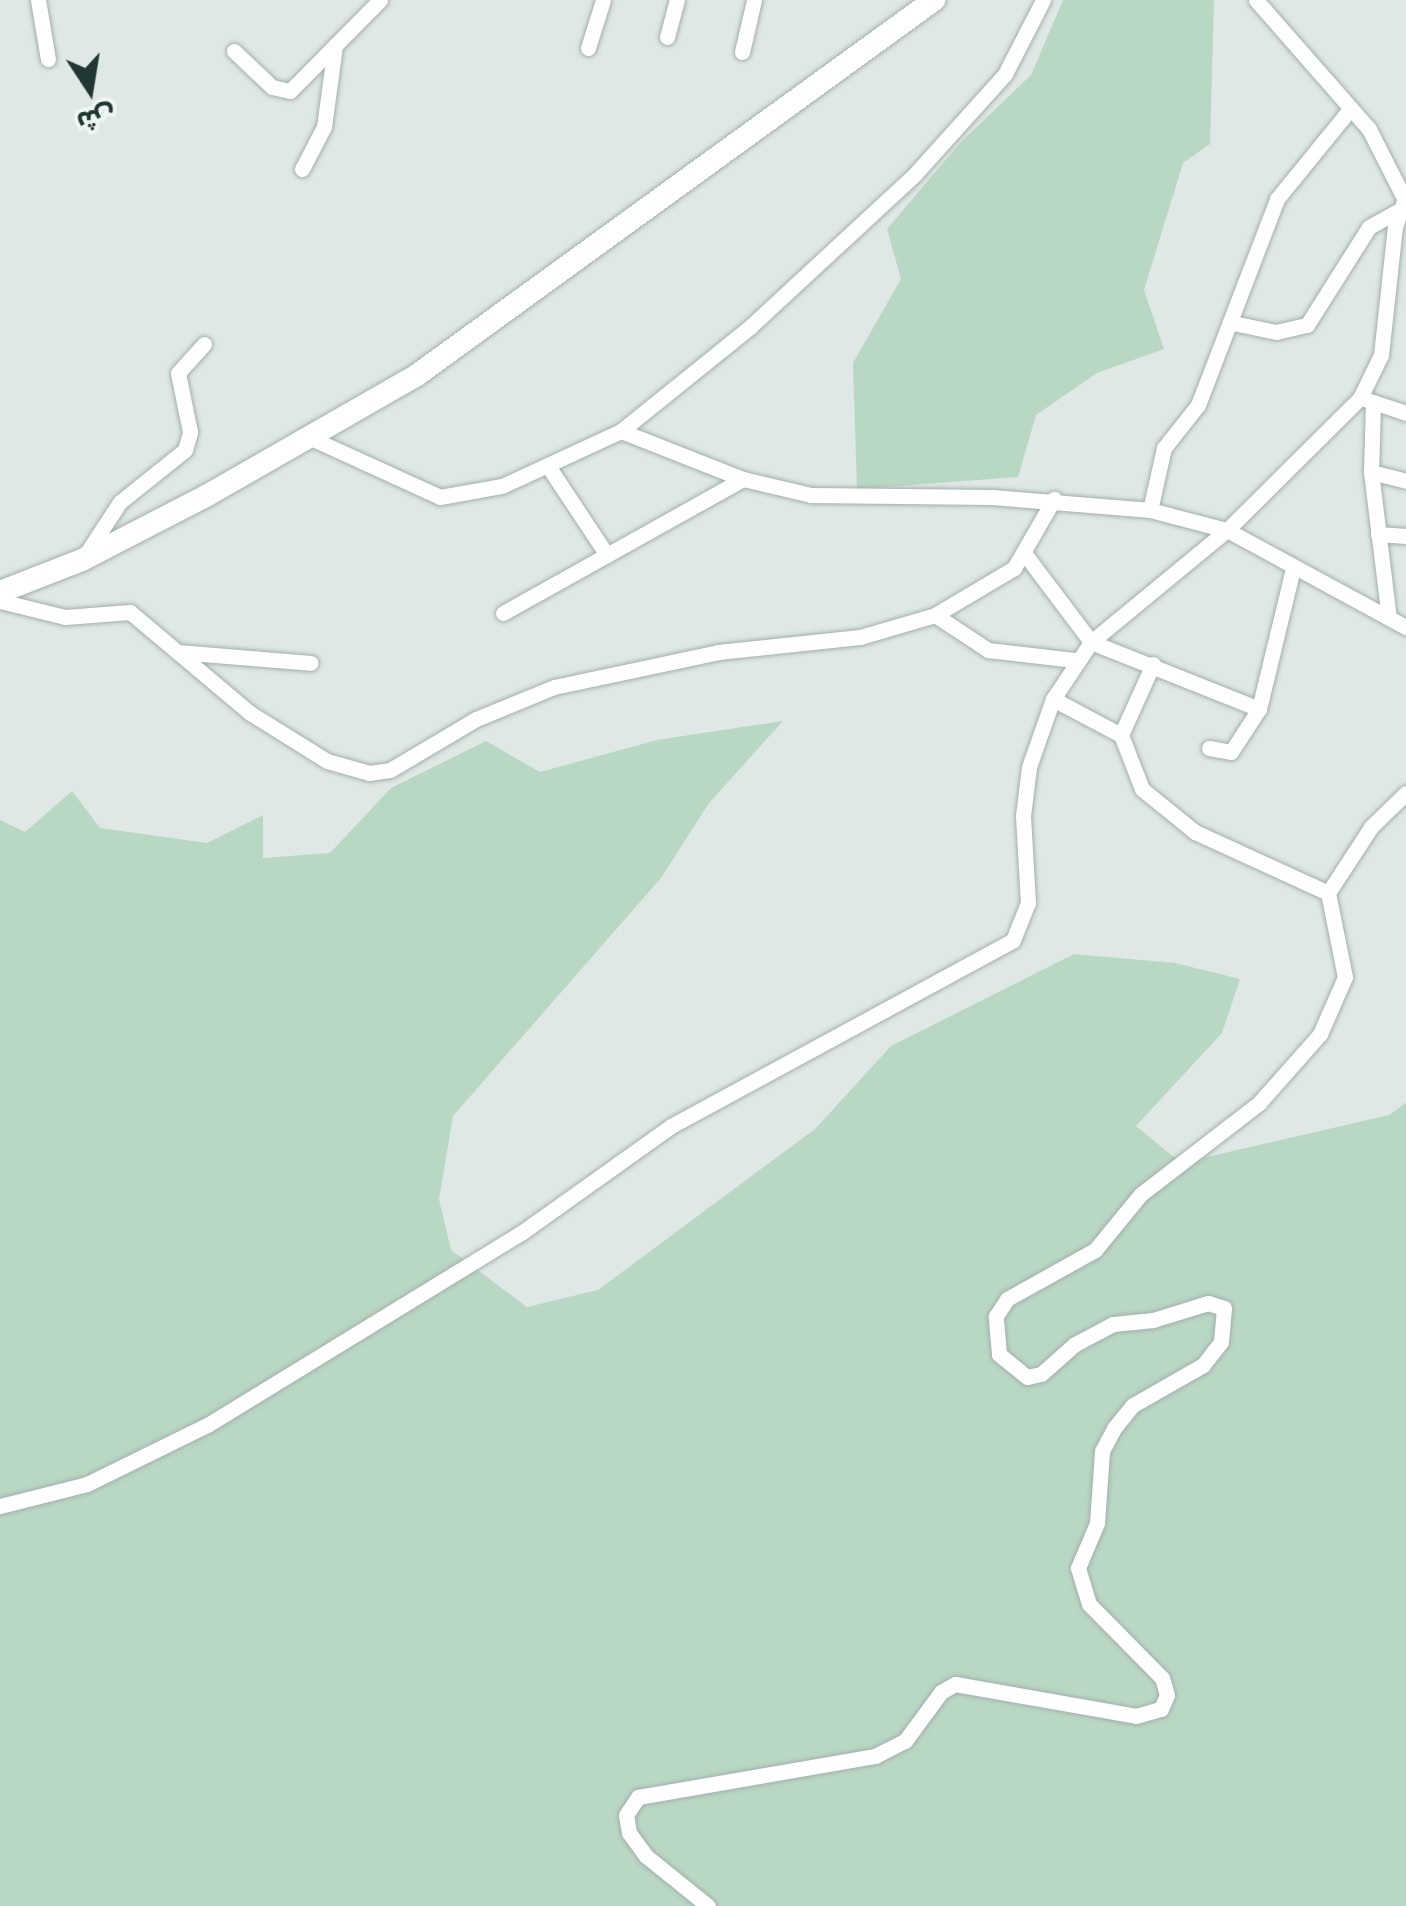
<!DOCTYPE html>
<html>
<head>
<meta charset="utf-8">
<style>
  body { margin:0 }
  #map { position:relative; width:1406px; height:1906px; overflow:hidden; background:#dfe8e5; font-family:Ubuntu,"Noto Sans Arabic",sans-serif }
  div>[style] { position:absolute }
  .green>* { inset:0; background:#b9d8c4 }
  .roads { filter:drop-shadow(0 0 2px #a3afac) drop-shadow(0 0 2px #a3afac) }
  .street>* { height:15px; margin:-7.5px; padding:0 7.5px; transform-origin:7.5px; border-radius:7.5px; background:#fff }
  .secondary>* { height:22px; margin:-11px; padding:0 11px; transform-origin:11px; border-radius:11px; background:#fff }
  span { translate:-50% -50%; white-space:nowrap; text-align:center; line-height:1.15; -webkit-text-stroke:9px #eef6f3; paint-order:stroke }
  .north { position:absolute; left:40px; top:40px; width:100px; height:100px; -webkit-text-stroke:8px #eef6f3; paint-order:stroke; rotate:168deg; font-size:28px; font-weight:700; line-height:40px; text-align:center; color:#223633 }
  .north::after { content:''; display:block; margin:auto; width:35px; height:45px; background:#223633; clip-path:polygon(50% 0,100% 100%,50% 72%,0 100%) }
</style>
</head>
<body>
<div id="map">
  <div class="green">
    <i style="clip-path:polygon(1063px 0,1214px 0,1210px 144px,1183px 163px,1144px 290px,1164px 349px,1097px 373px,1036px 415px,1018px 477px,857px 489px,853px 363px,901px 279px,887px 229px,960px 143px,1031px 75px)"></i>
    <i style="clip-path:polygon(783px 721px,709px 803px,661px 878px,453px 1116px,439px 1199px,451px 1250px,527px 1307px,598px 1290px,815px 1129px,891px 1046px,1074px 954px,1175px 963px,1240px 979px,1222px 1033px,1136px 1126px,1181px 1163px,1389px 1115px,1406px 1103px,1406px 1906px,0 1906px,0 820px,25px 832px,72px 791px,100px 828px,207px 843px,263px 815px,263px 858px,330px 853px,391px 788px,486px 741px,540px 772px,657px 740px)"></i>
  </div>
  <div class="roads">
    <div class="street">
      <i style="left:38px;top:0;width:60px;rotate:80.4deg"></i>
      <i style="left:1256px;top:0;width:171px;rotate:48.8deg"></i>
      <i style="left:1369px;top:129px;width:77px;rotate:63.1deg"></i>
      <i style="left:667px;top:37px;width:38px;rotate:-75deg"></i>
      <i style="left:588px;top:48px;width:50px;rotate:-72.6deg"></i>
      <i style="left:234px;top:51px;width:52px;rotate:43.5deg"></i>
      <i style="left:272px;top:87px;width:18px;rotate:13deg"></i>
      <i style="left:290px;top:91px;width:128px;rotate:-45.3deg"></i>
      <i style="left:742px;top:52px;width:53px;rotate:-77deg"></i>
      <i style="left:302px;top:169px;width:47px;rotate:-62.4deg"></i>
      <i style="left:324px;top:127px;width:82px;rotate:-82.3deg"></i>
      <i style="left:1233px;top:323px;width:44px;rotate:11.8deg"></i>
      <i style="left:1276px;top:332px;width:32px;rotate:-13deg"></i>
      <i style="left:1307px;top:325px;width:116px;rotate:-57.7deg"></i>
      <i style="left:1369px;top:227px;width:37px;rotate:-29deg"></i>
      <i style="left:1367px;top:400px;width:41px;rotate:18.4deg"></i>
      <i style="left:1373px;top:402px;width:70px;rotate:91.6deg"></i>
      <i style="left:1371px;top:472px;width:147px;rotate:83deg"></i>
      <i style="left:621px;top:431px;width:166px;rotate:-38.9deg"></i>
      <i style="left:750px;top:327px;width:225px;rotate:-42.8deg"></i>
      <i style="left:915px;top:174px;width:135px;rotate:-48deg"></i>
      <i style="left:1005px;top:74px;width:83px;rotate:-62.8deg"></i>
      <i style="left:313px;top:439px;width:140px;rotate:24.5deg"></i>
      <i style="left:440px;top:497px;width:63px;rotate:-10.1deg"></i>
      <i style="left:502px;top:486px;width:131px;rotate:-24.8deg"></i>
      <i style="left:621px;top:431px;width:131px;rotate:21.5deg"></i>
      <i style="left:743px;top:479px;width:70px;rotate:13.2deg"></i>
      <i style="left:811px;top:495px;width:181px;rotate:0.6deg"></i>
      <i style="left:992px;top:497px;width:159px;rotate:4.7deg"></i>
      <i style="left:1150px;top:510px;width:80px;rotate:14.6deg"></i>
      <i style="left:1227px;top:530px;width:204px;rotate:28.5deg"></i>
      <i style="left:548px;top:466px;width:107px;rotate:56.5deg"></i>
      <i style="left:1371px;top:472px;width:36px;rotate:14deg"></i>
      <i style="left:1150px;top:510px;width:64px;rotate:-77.3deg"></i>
      <i style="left:1164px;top:448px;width:55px;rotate:-51.7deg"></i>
      <i style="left:1198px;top:405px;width:221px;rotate:-69deg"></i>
      <i style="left:1277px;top:199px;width:117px;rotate:-50.9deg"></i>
      <i style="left:1378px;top:534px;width:28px;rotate:4deg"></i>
      <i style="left:1024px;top:553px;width:111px;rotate:53deg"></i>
      <i style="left:1091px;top:642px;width:181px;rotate:21.7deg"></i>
      <i style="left:82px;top:560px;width:69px;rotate:-56.8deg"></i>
      <i style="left:120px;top:502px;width:83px;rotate:-38.7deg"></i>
      <i style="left:185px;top:450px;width:19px;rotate:-74deg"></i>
      <i style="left:190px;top:432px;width:60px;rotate:-101.5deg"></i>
      <i style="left:178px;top:373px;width:39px;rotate:-48deg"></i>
      <i style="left:0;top:601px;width:67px;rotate:13.8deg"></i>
      <i style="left:65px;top:617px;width:65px;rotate:-4.4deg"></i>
      <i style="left:130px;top:612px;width:157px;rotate:40.1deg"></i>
      <i style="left:250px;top:713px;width:91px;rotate:31.9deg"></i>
      <i style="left:327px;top:761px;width:44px;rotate:15.9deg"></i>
      <i style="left:369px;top:773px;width:21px;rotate:-8deg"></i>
      <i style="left:390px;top:770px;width:100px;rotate:-30.7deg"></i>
      <i style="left:476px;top:719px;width:84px;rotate:-22.3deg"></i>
      <i style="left:554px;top:687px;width:168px;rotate:-12deg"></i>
      <i style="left:718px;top:652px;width:143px;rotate:-6deg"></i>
      <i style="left:860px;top:637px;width:78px;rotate:-16.3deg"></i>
      <i style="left:935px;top:615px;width:92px;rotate:-30.7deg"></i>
      <i style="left:1014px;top:568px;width:80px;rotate:-59.9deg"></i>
      <i style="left:503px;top:613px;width:275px;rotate:-29.2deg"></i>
      <i style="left:935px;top:615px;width:64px;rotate:33.4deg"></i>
      <i style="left:988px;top:650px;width:87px;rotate:6.6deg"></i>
      <i style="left:178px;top:652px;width:133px;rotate:4.7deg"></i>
      <i style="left:1153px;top:664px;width:78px;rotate:114.3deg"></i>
      <i style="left:1121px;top:735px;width:58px;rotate:68.7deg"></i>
      <i style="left:1142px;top:789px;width:68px;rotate:39.1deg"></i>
      <i style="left:1195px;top:832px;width:146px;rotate:24.6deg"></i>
      <i style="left:1053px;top:699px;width:77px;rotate:27.9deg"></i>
      <i style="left:1209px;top:748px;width:22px;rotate:10deg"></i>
      <i style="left:1231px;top:752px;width:51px;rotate:-56.9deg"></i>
      <i style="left:1259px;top:709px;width:145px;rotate:-76.4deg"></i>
      <i style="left:0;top:1506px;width:90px;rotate:-14.2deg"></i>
      <i style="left:87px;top:1484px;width:136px;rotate:-26.2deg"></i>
      <i style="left:209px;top:1424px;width:366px;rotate:-31.5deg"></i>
      <i style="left:521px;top:1233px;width:184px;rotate:-35.5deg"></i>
      <i style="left:671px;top:1126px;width:389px;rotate:-28.5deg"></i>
      <i style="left:1013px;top:940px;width:40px;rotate:-68deg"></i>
      <i style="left:1028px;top:903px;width:87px;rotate:-93.3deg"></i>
      <i style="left:1023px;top:816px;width:49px;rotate:-83deg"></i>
      <i style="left:1029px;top:767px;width:72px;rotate:-70.6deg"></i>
      <i style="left:1053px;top:699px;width:69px;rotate:-56.3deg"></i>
      <i style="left:1091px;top:642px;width:176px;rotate:-39.5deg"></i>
      <i style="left:1227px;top:530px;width:187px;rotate:-44.8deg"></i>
      <i style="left:1360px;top:398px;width:48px;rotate:-64deg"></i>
      <i style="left:1381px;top:355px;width:129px;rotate:-83.8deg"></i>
      <i style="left:1395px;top:227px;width:34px;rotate:-71deg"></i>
      <i style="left:708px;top:1906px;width:80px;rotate:-141.1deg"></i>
      <i style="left:646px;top:1856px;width:29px;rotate:-126deg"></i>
      <i style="left:629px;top:1833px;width:18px;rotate:-99deg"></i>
      <i style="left:626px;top:1815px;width:22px;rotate:-56deg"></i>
      <i style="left:638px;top:1797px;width:241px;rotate:-9.8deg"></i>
      <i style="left:875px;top:1756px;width:34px;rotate:-27deg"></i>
      <i style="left:905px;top:1741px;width:61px;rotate:-53.7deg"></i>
      <i style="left:941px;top:1692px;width:16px;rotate:-30deg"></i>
      <i style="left:955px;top:1684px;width:184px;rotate:10deg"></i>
      <i style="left:1136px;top:1716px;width:26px;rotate:-16deg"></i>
      <i style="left:1161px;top:1709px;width:15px;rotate:-67deg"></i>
      <i style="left:1167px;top:1695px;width:18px;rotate:-106deg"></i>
      <i style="left:1162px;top:1678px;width:104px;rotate:-134.6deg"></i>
      <i style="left:1089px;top:1604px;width:38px;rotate:-107deg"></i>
      <i style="left:1078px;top:1568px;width:49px;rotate:-67.1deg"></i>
      <i style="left:1097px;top:1523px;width:72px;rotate:-86deg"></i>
      <i style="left:1102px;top:1451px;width:27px;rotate:-62deg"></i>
      <i style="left:1115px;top:1427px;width:28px;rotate:-51deg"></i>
      <i style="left:1133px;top:1405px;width:81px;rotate:-29.7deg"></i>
      <i style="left:1203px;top:1365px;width:29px;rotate:-52deg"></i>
      <i style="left:1221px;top:1342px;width:34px;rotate:-85deg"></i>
      <i style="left:1224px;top:1308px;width:17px;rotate:-163deg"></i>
      <i style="left:1208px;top:1303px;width:58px;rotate:162.8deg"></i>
      <i style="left:1153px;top:1320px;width:40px;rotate:174.3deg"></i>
      <i style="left:1113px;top:1324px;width:43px;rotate:152.2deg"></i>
      <i style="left:1075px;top:1344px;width:45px;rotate:138.6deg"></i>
      <i style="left:1041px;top:1374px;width:14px;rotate:168deg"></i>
      <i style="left:1027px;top:1377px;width:36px;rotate:-141deg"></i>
      <i style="left:999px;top:1354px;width:38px;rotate:-95deg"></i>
      <i style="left:996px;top:1316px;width:20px;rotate:-57deg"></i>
      <i style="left:1007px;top:1299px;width:101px;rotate:-29.1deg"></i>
      <i style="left:1095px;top:1250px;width:72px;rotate:-50.6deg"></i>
      <i style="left:1141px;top:1194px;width:149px;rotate:-37.6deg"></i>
      <i style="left:1259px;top:1103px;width:92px;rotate:-48.5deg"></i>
      <i style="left:1320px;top:1034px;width:62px;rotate:-66.3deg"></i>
      <i style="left:1345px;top:977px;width:86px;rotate:-101.4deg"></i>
      <i style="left:1328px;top:893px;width:79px;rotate:-56.9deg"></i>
      <i style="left:1371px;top:827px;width:49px;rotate:-44.2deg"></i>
    </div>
    <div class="secondary">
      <i style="left:0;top:592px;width:88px;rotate:-21.3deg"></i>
      <i style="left:82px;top:560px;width:140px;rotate:-27.3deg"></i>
      <i style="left:206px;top:496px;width:243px;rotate:-29.8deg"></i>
      <i style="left:417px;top:375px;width:639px;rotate:-35.95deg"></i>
    </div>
  </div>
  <div class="north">ش</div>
</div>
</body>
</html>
